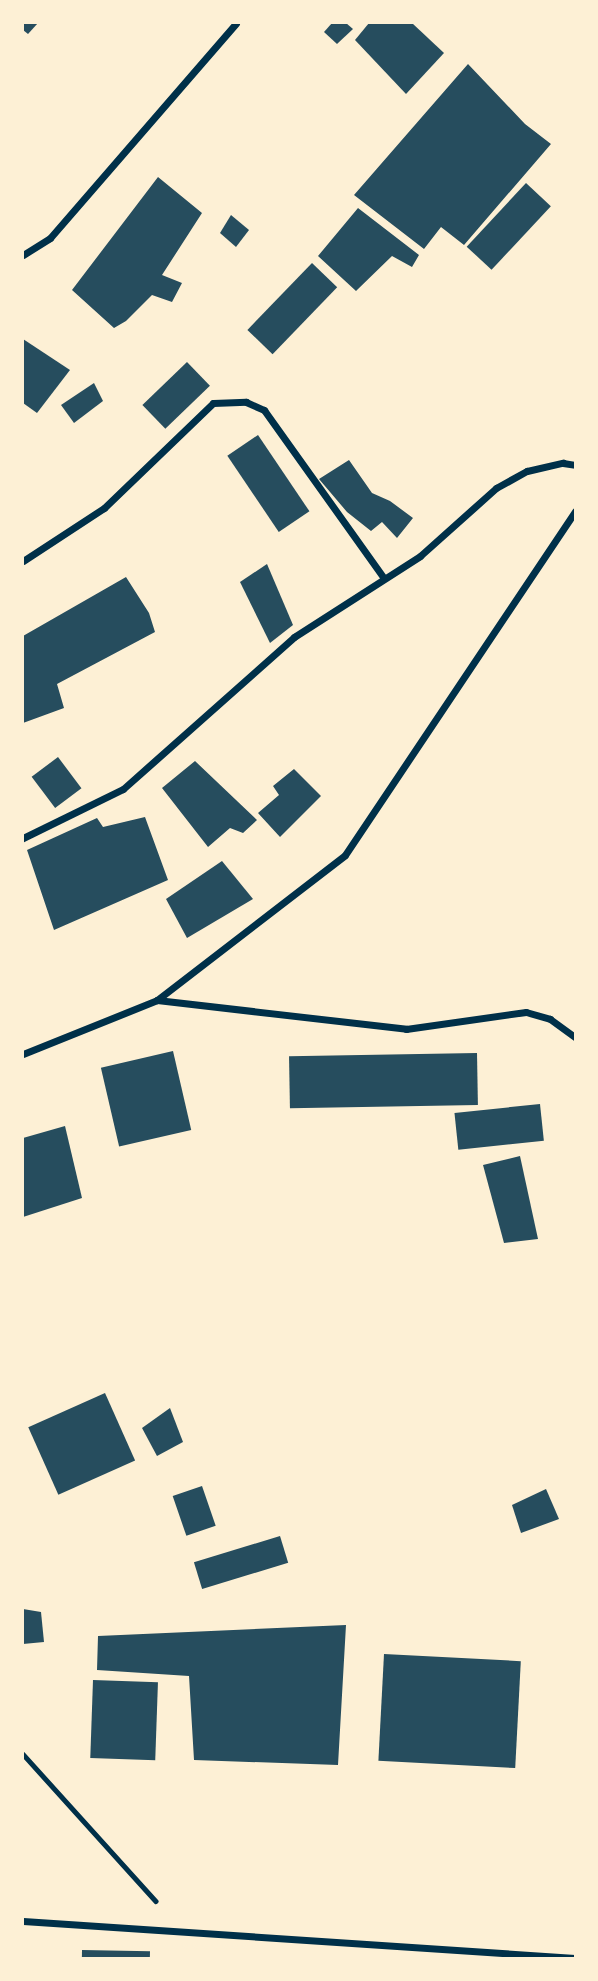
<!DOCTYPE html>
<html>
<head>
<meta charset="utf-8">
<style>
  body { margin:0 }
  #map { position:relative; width:598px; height:1981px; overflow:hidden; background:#fdf0d5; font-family:"Sofia Sans Condensed",sans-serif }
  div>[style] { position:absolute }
  .building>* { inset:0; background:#264d5e; transform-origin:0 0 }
  .path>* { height:4.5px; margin:-2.25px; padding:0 2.25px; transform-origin:2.25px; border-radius:2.25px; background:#003049 }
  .minor>* { height:7px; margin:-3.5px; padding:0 3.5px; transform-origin:3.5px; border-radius:3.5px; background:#003049 }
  span { translate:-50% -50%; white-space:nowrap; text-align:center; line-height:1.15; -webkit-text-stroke:6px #fdf0d5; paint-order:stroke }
  .frame { position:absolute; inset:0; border:24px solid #fdf0d5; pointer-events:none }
</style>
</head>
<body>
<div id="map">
  <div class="building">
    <i style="clip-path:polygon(23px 23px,38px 23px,28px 34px,23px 30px)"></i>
    <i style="clip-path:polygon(332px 23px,346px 23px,353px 29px,337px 44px,324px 32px)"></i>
    <i style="clip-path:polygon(369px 23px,412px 23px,444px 53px,406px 94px,355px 40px)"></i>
    <i style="clip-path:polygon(468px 64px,525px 124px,551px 144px,464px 245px,441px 227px,424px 249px,354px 195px)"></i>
    <i style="clip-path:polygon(158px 177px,202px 213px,162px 275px,182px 283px,172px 302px,152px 295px,126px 321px,114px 328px,72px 290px)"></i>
    <i style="left:526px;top:183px;width:34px;height:87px;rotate:43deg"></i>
    <i style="clip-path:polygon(358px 208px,419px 255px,412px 267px,392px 256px,356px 291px,318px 256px)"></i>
    <i style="clip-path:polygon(231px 215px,249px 230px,236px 247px,220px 233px)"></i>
    <i style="left:312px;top:263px;width:35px;height:93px;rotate:44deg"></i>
    <i style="clip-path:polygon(23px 339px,70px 370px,37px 413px,23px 403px)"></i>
    <i style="left:187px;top:362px;width:33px;height:62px;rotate:46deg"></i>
    <i style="clip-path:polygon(94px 383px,103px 401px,74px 423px,61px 405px)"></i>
    <i style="left:258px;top:435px;width:92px;height:37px;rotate:56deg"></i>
    <i style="clip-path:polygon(349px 460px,372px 493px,390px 501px,413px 518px,397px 538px,382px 522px,371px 531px,347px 512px,319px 479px)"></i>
    <i style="clip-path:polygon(267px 564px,293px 625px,270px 643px,240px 582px)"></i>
    <i style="clip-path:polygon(126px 577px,149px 613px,155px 632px,57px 684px,64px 708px,23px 723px,23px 636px)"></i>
    <i style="left:58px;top:757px;width:39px;height:33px;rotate:53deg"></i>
    <i style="clip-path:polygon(195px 761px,257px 820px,243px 833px,230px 828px,208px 847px,162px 788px)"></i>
    <i style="clip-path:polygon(294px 769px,321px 796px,280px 837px,258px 813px,279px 795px,273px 786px)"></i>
    <i style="clip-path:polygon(145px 817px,168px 880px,54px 930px,27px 850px,97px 818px,103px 827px)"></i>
    <i style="clip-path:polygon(222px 861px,253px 899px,187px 938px,166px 899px)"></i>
    <i style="left:173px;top:1051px;width:81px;height:74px;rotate:77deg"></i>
    <i style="left:477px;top:1053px;width:52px;height:188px;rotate:89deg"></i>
    <i style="left:540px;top:1104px;width:37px;height:86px;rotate:84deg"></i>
    <i style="clip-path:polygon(65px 1126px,82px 1198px,23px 1217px,23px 1138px)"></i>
    <i style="clip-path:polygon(520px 1156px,538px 1239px,504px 1243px,483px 1165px)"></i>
    <i style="left:105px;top:1393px;width:74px;height:84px;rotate:66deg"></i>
    <i style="clip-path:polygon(170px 1408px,183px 1442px,157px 1456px,142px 1428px)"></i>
    <i style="left:202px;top:1486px;width:42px;height:31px;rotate:71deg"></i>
    <i style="clip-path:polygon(546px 1489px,559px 1519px,521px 1533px,512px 1505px)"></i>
    <i style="left:280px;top:1536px;width:28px;height:90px;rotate:73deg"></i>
    <i style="clip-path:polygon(23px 1609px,41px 1612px,44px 1642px,23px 1644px)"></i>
    <i style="clip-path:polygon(346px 1625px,338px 1765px,194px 1760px,189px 1676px,97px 1670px,98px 1636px)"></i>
    <i style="left:384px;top:1654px;width:137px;height:107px;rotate:3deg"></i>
    <i style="left:93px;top:1680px;width:65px;height:78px;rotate:2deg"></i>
    <i style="left:82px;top:1950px;width:68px;height:8px;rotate:1deg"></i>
  </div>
  <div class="path">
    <i style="left:23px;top:1754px;width:198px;rotate:47.9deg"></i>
  </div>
  <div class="minor">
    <i style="left:23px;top:255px;width:32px;rotate:-32deg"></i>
    <i style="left:50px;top:238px;width:284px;rotate:-49.1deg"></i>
    <i style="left:23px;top:561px;width:97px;rotate:-33.2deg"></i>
    <i style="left:104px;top:508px;width:151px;rotate:-43.9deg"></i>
    <i style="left:213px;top:403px;width:33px;rotate:-2deg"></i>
    <i style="left:246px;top:402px;width:20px;rotate:24deg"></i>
    <i style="left:264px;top:410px;width:206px;rotate:54.5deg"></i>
    <i style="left:23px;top:838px;width:111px;rotate:-26.1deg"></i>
    <i style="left:123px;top:789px;width:229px;rotate:-41.6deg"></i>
    <i style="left:294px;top:637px;width:150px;rotate:-32.7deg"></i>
    <i style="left:420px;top:556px;width:102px;rotate:-41.8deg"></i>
    <i style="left:496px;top:488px;width:35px;rotate:-29deg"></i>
    <i style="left:527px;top:471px;width:37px;rotate:-13deg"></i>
    <i style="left:563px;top:463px;width:12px;rotate:9deg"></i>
    <i style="left:157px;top:1000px;width:251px;rotate:6.6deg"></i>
    <i style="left:406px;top:1029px;width:121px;rotate:-8.1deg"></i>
    <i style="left:526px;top:1012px;width:25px;rotate:16deg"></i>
    <i style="left:550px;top:1019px;width:31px;rotate:36deg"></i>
    <i style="left:23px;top:1054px;width:144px;rotate:-21.9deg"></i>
    <i style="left:157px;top:1000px;width:237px;rotate:-37.6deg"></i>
    <i style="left:345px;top:855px;width:414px;rotate:-56.2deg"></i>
    <i style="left:23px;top:1921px;width:553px;rotate:3.83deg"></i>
  </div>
  <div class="frame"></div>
</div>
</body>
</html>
